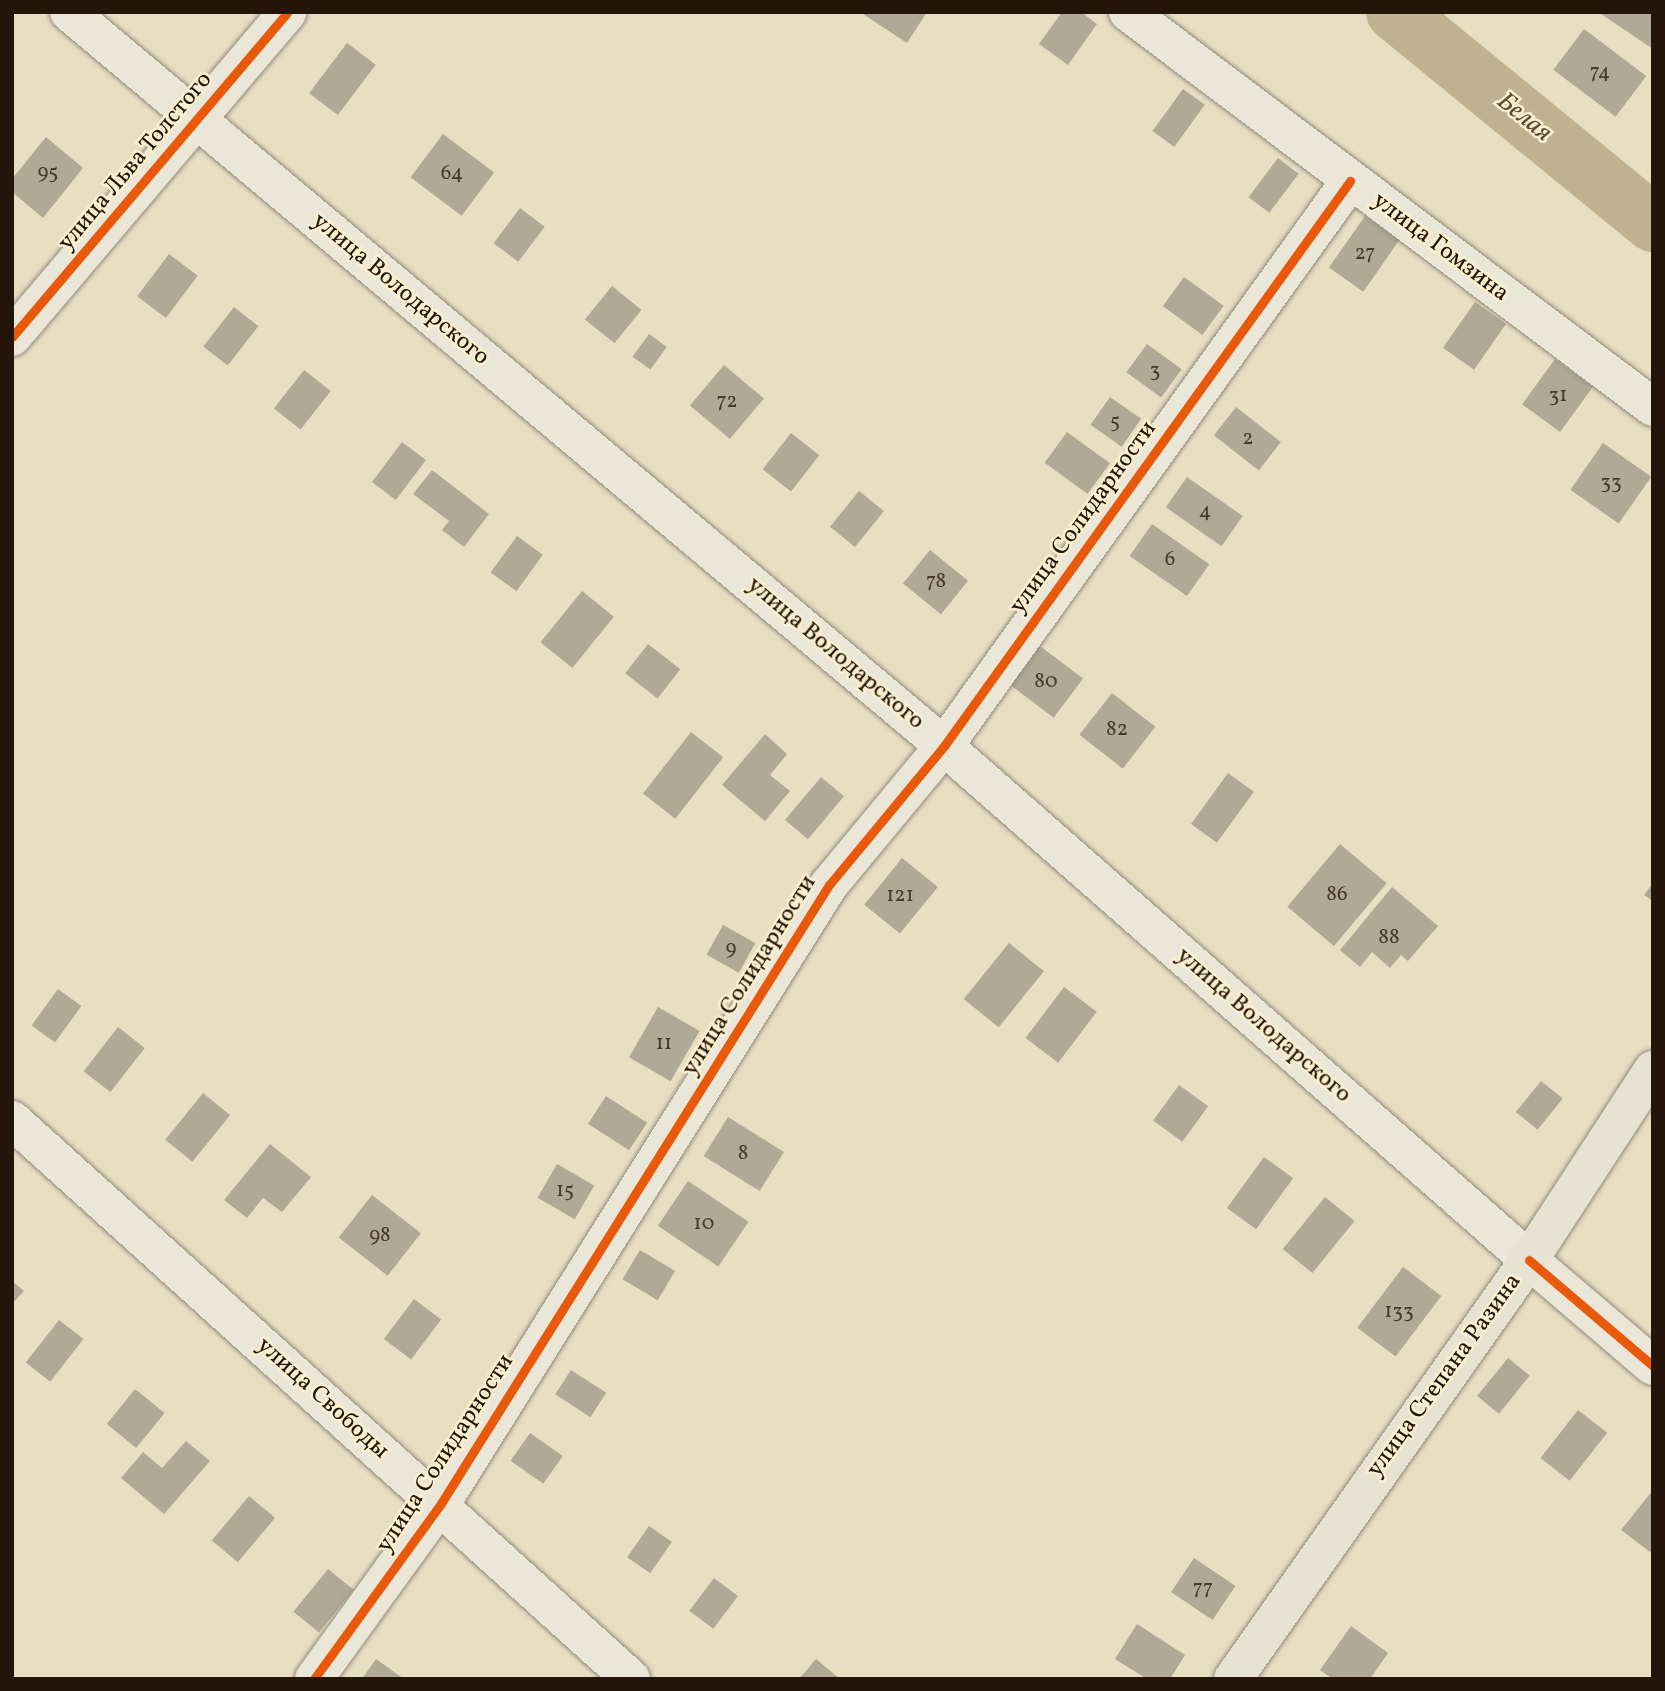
<!DOCTYPE html>
<html>
<head>
<meta charset="utf-8">
<style>
  body { margin:0 }
  #map { position:relative; width:1665px; height:1691px; overflow:hidden; background:#e8dfc3; font-family:Vollkorn,serif }
  div>[style] { position:absolute }
  .river>* { height:58px; margin:-29px; padding:0 29px; transform-origin:29px; border-radius:29px; background:#c0b290 }
  .building>* { inset:0; background:#b0a996; transform-origin:0 0 }
  .roads { filter:drop-shadow(0 0 2px #938b7b) drop-shadow(0 0 2px #938b7b) }
  .street>* { height:38px; margin:-19px; padding:0 19px; transform-origin:19px; border-radius:19px; background:#ebe7d8 }
  .secondary>* { height:38px; margin:-19px; padding:0 19px; transform-origin:19px; border-radius:19px; background:#ebe7d8 }
  .primary>* { height:38px; margin:-19px; padding:0 19px; transform-origin:19px; border-radius:19px; background:#e8e2d2 }
  .cycleway>* { height:9px; margin:-4.5px; padding:0 4.5px; transform-origin:4.5px; border-radius:4.5px; background:#e8590c }
  span { translate:-50% -50%; white-space:nowrap; text-align:center; line-height:1.15; -webkit-text-stroke:5px #faefce; paint-order:stroke }
  .number-label { font-size:21px; color:#47392c }
  .number-label span { -webkit-text-stroke-width:0 }
  .street-label { font-size:24px; color:#241409 }
  .water-label { font-size:26px; color:#5c4c36; font-style:italic }
  .frame { position:absolute; inset:0; border:14px solid #241409; pointer-events:none }
</style>
</head>
<body>
<div id="map">
  <div class="river">
    <i style="left:1395px;top:12px;width:333px;rotate:39.3deg"></i>
  </div>
  <div class="building">
    <i style="clip-path:polygon(860px 12px,927px 12px,907px 43px)"></i>
    <i style="clip-path:polygon(1062px 12px,1081px 12px,1097px 24px,1068px 65px,1039px 44px)"></i>
    <i style="clip-path:polygon(1602px 12px,1653px 12px,1653px 49px,1601px 14px)"></i>
    <i style="left:1584px;top:29px;width:78px;height:51px;rotate:37deg"></i>
    <i style="left:347px;top:43px;width:36px;height:63px;rotate:37deg"></i>
    <i style="left:1183px;top:89px;width:27px;height:52px;rotate:36deg"></i>
    <i style="left:443px;top:134px;width:64px;height:54px;rotate:37deg"></i>
    <i style="clip-path:polygon(46px 137px,83px 168px,43px 218px,12px 192px,12px 179px)"></i>
    <i style="left:1278px;top:158px;width:26px;height:49px;rotate:37deg"></i>
    <i style="left:520px;top:208px;width:31px;height:44px;rotate:37deg"></i>
    <i style="left:1365px;top:216px;width:42px;height:63px;rotate:35deg"></i>
    <i style="left:169px;top:254px;width:36px;height:53px;rotate:37deg"></i>
    <i style="left:1184px;top:277px;width:49px;height:36px;rotate:36deg"></i>
    <i style="left:612px;top:286px;width:38px;height:43px;rotate:39deg"></i>
    <i style="left:1475px;top:302px;width:38px;height:56px;rotate:35deg"></i>
    <i style="left:234px;top:307px;width:31px;height:50px;rotate:38deg"></i>
    <i style="left:649px;top:334px;width:22px;height:28px;rotate:36deg"></i>
    <i style="left:1147px;top:344px;width:43px;height:35px;rotate:36deg"></i>
    <i style="left:1555px;top:359px;width:47px;height:56px;rotate:36deg"></i>
    <i style="left:724px;top:365px;width:52px;height:53px;rotate:40deg"></i>
    <i style="left:304px;top:370px;width:34px;height:49px;rotate:38deg"></i>
    <i style="left:1110px;top:397px;width:38px;height:34px;rotate:35deg"></i>
    <i style="left:1236px;top:407px;width:57px;height:36px;rotate:38deg"></i>
    <i style="left:1067px;top:432px;width:53px;height:38px;rotate:36deg"></i>
    <i style="left:791px;top:433px;width:36px;height:46px;rotate:38deg"></i>
    <i style="left:402px;top:442px;width:30px;height:50px;rotate:37deg"></i>
    <i style="left:1603px;top:443px;width:59px;height:57px;rotate:35deg"></i>
    <i style="clip-path:polygon(432px 470px,489px 514px,464px 547px,442px 530px,449px 521px,413px 494px)"></i>
    <i style="left:1187px;top:477px;width:68px;height:37px;rotate:35deg"></i>
    <i style="left:859px;top:491px;width:32px;height:46px;rotate:39deg"></i>
    <i style="left:1152px;top:524px;width:70px;height:39px;rotate:35deg"></i>
    <i style="left:517px;top:536px;width:32px;height:45px;rotate:36deg"></i>
    <i style="left:930px;top:550px;width:49px;height:43px;rotate:39deg"></i>
    <i style="left:582px;top:591px;width:41px;height:66px;rotate:39deg"></i>
    <i style="left:648px;top:644px;width:41px;height:37px;rotate:38deg"></i>
    <i style="left:1040px;top:646px;width:54px;height:49px;rotate:37deg"></i>
    <i style="left:1112px;top:693px;width:55px;height:53px;rotate:38deg"></i>
    <i style="left:691px;top:732px;width:41px;height:78px;rotate:38deg"></i>
    <i style="clip-path:polygon(765px 734px,787px 754px,770px 775px,790px 791px,765px 821px,722px 785px)"></i>
    <i style="left:1228px;top:773px;width:32px;height:63px;rotate:36deg"></i>
    <i style="left:821px;top:777px;width:30px;height:56px;rotate:40deg"></i>
    <i style="left:1340px;top:844px;width:61px;height:82px;rotate:40deg"></i>
    <i style="left:902px;top:858px;width:46px;height:60px;rotate:39deg"></i>
    <i style="clip-path:polygon(1653px 883px,1653px 901px,1644px 895px)"></i>
    <i style="clip-path:polygon(1392px 887px,1438px 926px,1408px 961px,1401px 955px,1390px 968px,1372px 952px,1360px 967px,1340px 950px)"></i>
    <i style="left:723px;top:925px;width:37px;height:34px;rotate:29deg"></i>
    <i style="left:1009px;top:943px;width:45px;height:72px;rotate:39deg"></i>
    <i style="left:1064px;top:987px;width:41px;height:64px;rotate:37deg"></i>
    <i style="left:58px;top:989px;width:29px;height:45px;rotate:36deg"></i>
    <i style="left:658px;top:1007px;width:48px;height:58px;rotate:30deg"></i>
    <i style="left:118px;top:1027px;width:34px;height:56px;rotate:38deg"></i>
    <i style="left:1541px;top:1081px;width:28px;height:40px;rotate:39deg"></i>
    <i style="left:1179px;top:1085px;width:36px;height:44px;rotate:36deg"></i>
    <i style="left:203px;top:1093px;width:35px;height:60px;rotate:39deg"></i>
    <i style="left:606px;top:1096px;width:49px;height:33px;rotate:33deg"></i>
    <i style="left:728px;top:1117px;width:66px;height:46px;rotate:32deg"></i>
    <i style="clip-path:polygon(270px 1144px,311px 1177px,282px 1212px,263px 1198px,247px 1218px,224px 1200px)"></i>
    <i style="left:1264px;top:1157px;width:36px;height:63px;rotate:36deg"></i>
    <i style="left:557px;top:1164px;width:43px;height:39px;rotate:30deg"></i>
    <i style="left:688px;top:1181px;width:73px;height:54px;rotate:34deg"></i>
    <i style="left:372px;top:1195px;width:62px;height:54px;rotate:38deg"></i>
    <i style="left:1325px;top:1197px;width:38px;height:67px;rotate:39deg"></i>
    <i style="left:640px;top:1250px;width:41px;height:34px;rotate:31deg"></i>
    <i style="left:1403px;top:1267px;width:48px;height:76px;rotate:37deg"></i>
    <i style="clip-path:polygon(12px 1281px,24px 1291px,12px 1304px)"></i>
    <i style="left:414px;top:1299px;width:34px;height:50px;rotate:37deg"></i>
    <i style="left:59px;top:1320px;width:31px;height:54px;rotate:38deg"></i>
    <i style="left:1508px;top:1358px;width:28px;height:49px;rotate:39deg"></i>
    <i style="left:571px;top:1370px;width:42px;height:29px;rotate:33deg"></i>
    <i style="left:135px;top:1389px;width:38px;height:45px;rotate:39deg"></i>
    <i style="left:1578px;top:1410px;width:37px;height:61px;rotate:38deg"></i>
    <i style="left:530px;top:1433px;width:40px;height:34px;rotate:35deg"></i>
    <i style="clip-path:polygon(186px 1441px,210px 1461px,164px 1514px,121px 1478px,143px 1452px,162px 1468px)"></i>
    <i style="clip-path:polygon(1653px 1490px,1653px 1548px,1650px 1552px,1621px 1530px)"></i>
    <i style="left:249px;top:1496px;width:34px;height:58px;rotate:40deg"></i>
    <i style="left:649px;top:1526px;width:28px;height:38px;rotate:35deg"></i>
    <i style="left:1194px;top:1558px;width:50px;height:41px;rotate:34deg"></i>
    <i style="left:328px;top:1569px;width:33px;height:55px;rotate:39deg"></i>
    <i style="left:714px;top:1578px;width:30px;height:41px;rotate:37deg"></i>
    <i style="clip-path:polygon(1137px 1624px,1185px 1655px,1170px 1679px,1147px 1679px,1115px 1659px)"></i>
    <i style="clip-path:polygon(1351px 1626px,1388px 1653px,1370px 1679px,1333px 1679px,1320px 1670px)"></i>
    <i style="clip-path:polygon(376px 1659px,404px 1679px,362px 1679px)"></i>
    <i style="clip-path:polygon(816px 1659px,840px 1679px,799px 1679px)"></i>
  </div>
  <div class="roads">
    <div class="street">
      <i style="left:1128px;top:12px;width:657px;rotate:36.96deg"></i>
      <i style="left:12px;top:337px;width:426px;rotate:-49.7deg"></i>
      <i style="left:1529px;top:1260px;width:163px;rotate:40.5deg"></i>
      <i style="left:314px;top:1679px;width:215px;rotate:-54.1deg"></i>
      <i style="left:440px;top:1505px;width:732px;rotate:-57.9deg"></i>
      <i style="left:829px;top:885px;width:180px;rotate:-50.4deg"></i>
      <i style="left:944px;top:746px;width:696px;rotate:-54.3deg"></i>
    </div>
    <div class="secondary">
      <i style="left:69px;top:12px;width:1142px;rotate:39.99deg"></i>
      <i style="left:944px;top:746px;width:779px;rotate:41.3deg"></i>
      <i style="left:12px;top:1120px;width:834px;rotate:42.08deg"></i>
    </div>
    <div class="primary">
      <i style="left:1233px;top:1679px;width:513px;rotate:-54.76deg"></i>
      <i style="left:1529px;top:1260px;width:227px;rotate:-56.9deg"></i>
    </div>
  </div>
  <div class="cycleway">
    <i style="left:12px;top:337px;width:426px;rotate:-49.7deg"></i>
    <i style="left:1529px;top:1260px;width:163px;rotate:40.5deg"></i>
    <i style="left:314px;top:1679px;width:215px;rotate:-54.1deg"></i>
    <i style="left:440px;top:1505px;width:732px;rotate:-57.9deg"></i>
    <i style="left:829px;top:885px;width:180px;rotate:-50.4deg"></i>
    <i style="left:944px;top:746px;width:696px;rotate:-54.3deg"></i>
  </div>
  <div class="number-label">
    <span style="left:1600px;top:73px">74</span>
    <span style="left:48px;top:173px">95</span>
    <span style="left:452px;top:174px">64</span>
    <span style="left:1365px;top:254px">27</span>
    <span style="left:1155px;top:371px">3</span>
    <span style="left:1558px;top:396px">31</span>
    <span style="left:727px;top:402px">72</span>
    <span style="left:1115px;top:422px">5</span>
    <span style="left:1248px;top:439px">2</span>
    <span style="left:1611px;top:483px">33</span>
    <span style="left:1205px;top:512px">4</span>
    <span style="left:1170px;top:560px">6</span>
    <span style="left:936px;top:582px">78</span>
    <span style="left:1046px;top:682px">80</span>
    <span style="left:1117px;top:730px">82</span>
    <span style="left:1337px;top:895px">86</span>
    <span style="left:900px;top:896px">121</span>
    <span style="left:1389px;top:938px">88</span>
    <span style="left:731px;top:949px">9</span>
    <span style="left:664px;top:1044px">11</span>
    <span style="left:743px;top:1154px">8</span>
    <span style="left:565px;top:1191px">15</span>
    <span style="left:704px;top:1224px">10</span>
    <span style="left:380px;top:1236px">98</span>
    <span style="left:1399px;top:1312px">133</span>
    <span style="left:1203px;top:1589px">77</span>
  </div>
  <div class="street-label">
    <span style="left:136px;top:162px;rotate:-50deg">улица Льва Толстого</span>
    <span style="left:1440px;top:248px;rotate:37deg">улица Гомзина</span>
    <span style="left:400px;top:290px;rotate:40deg">улица Володарского</span>
    <span style="left:1084px;top:518px;rotate:-54deg">улица Солидарности</span>
    <span style="left:835px;top:654px;rotate:40deg">улица Володарского</span>
    <span style="left:750px;top:976px;rotate:-58deg">улица Солидарности</span>
    <span style="left:1263px;top:1026px;rotate:41deg">улица Володарского</span>
    <span style="left:1445px;top:1376px;rotate:-54deg">улица Степана Разина</span>
    <span style="left:322px;top:1399px;rotate:42deg">улица Свободы</span>
    <span style="left:446px;top:1454px;rotate:-57deg">улица Солидарности</span>
  </div>
  <div class="water-label">
    <span style="left:1524px;top:118px;rotate:39deg">Белая</span>
  </div>
  <div class="frame"></div>
</div>
</body>
</html>
